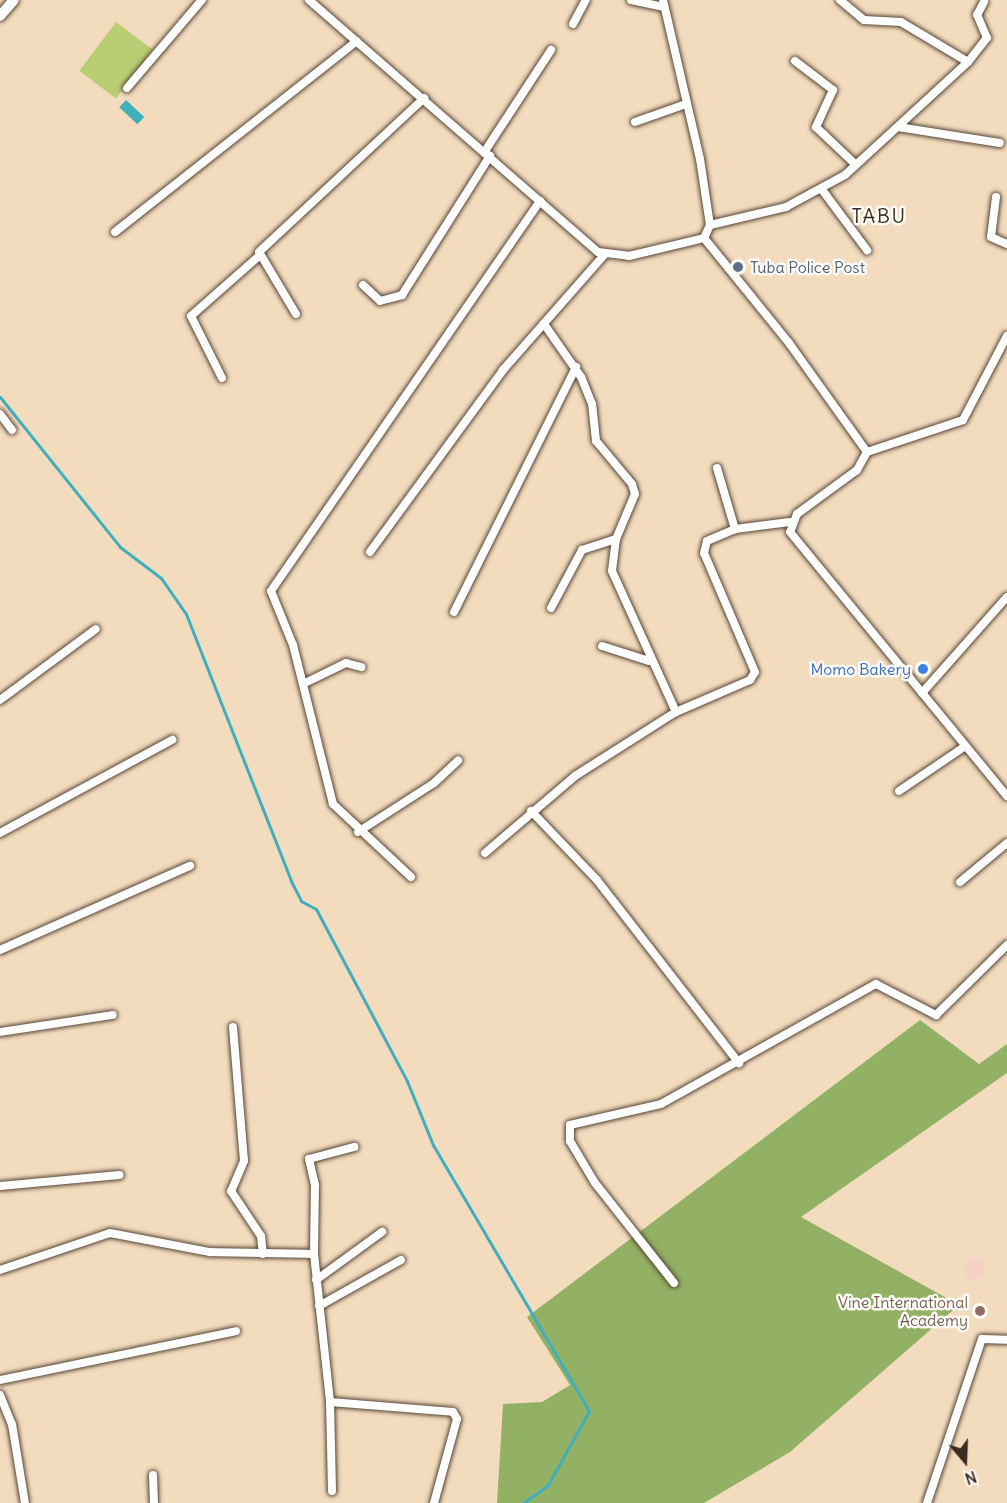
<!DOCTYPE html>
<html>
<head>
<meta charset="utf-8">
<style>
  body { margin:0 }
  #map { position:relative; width:1007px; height:1503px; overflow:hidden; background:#f3dcbe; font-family:Delius,sans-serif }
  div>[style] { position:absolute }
  .built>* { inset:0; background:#f6d2c4 }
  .round { border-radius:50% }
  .green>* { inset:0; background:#b9ce72; transform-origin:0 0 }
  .forest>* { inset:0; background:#92b164 }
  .water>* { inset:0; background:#40aebd; transform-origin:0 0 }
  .stream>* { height:3px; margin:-1.5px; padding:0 1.5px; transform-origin:1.5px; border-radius:1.5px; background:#40aebd }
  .roads { filter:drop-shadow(0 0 2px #574536) drop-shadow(0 0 2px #574536) }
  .minor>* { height:8px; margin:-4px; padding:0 4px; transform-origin:4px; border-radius:4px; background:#fff }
  .tertiary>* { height:10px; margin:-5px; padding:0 5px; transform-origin:5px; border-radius:5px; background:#fff }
  .dots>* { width:16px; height:16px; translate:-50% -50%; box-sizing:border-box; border:3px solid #fdfcf7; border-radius:50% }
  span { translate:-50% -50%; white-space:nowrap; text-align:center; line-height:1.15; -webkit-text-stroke:5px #fdfcf7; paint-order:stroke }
  .service-label { font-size:16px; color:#4e5e75 }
  .left { translate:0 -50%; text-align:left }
  .shop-label { font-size:16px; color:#366cbe }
  .right { translate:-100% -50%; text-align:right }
  .education-label { font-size:16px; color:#785e54 }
  .quarter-label { font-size:20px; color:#3b2a1e; letter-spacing:1.5px }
  .north { position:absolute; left:935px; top:1431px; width:60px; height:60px; -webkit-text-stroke:4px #fdfcf7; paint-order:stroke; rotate:161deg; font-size:16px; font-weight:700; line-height:24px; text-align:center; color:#3b2a1e }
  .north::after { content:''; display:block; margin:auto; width:21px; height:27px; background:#3b2a1e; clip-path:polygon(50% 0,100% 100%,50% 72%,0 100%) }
</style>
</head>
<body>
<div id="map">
  <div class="built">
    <i class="round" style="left:963px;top:1258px;width:22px;height:22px"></i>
  </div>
  <div class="green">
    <i style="left:116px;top:22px;width:46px;height:61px;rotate:37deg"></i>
  </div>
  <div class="forest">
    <i style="clip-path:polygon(920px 1020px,979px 1064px,1007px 1044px,1007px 1073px,801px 1217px,959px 1305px,790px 1452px,704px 1503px,497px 1503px,503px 1404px,542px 1402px,570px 1385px,527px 1317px)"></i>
  </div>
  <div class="water">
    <i style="left:126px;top:100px;width:25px;height:10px;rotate:43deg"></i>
  </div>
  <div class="stream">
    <i style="left:0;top:397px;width:192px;rotate:51.3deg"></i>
    <i style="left:120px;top:547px;width:51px;rotate:37.1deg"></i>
    <i style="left:161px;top:578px;width:44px;rotate:55.2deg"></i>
    <i style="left:186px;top:614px;width:287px;rotate:68.5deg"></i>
    <i style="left:291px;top:881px;width:22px;rotate:63deg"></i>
    <i style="left:301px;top:901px;width:17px;rotate:28deg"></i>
    <i style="left:316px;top:909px;width:195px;rotate:62.1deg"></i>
    <i style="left:407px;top:1081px;width:69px;rotate:67.9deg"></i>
    <i style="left:433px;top:1145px;width:308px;rotate:59.6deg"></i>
    <i style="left:589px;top:1411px;width:85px;rotate:119deg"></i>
    <i style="left:548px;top:1485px;width:31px;rotate:144deg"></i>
  </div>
  <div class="roads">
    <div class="minor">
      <i style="left:309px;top:0;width:383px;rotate:41.1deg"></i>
      <i style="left:598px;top:252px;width:31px;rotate:7deg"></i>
      <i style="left:629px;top:256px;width:77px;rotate:-13.5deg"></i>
      <i style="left:631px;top:0;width:34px;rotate:12deg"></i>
      <i style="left:663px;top:0;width:163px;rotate:76.9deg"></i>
      <i style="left:700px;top:159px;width:67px;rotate:81.4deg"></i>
      <i style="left:710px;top:225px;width:14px;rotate:115deg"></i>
      <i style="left:840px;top:0;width:31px;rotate:40deg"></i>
      <i style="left:864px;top:20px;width:37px;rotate:3deg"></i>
      <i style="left:901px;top:22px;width:78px;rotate:30.8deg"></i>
      <i style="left:573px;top:24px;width:27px;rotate:-62deg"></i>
      <i style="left:795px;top:61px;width:48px;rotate:37.3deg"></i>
      <i style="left:833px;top:90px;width:41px;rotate:114.7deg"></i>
      <i style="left:816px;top:127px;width:55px;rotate:43.5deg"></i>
      <i style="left:127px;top:88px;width:116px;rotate:-49.6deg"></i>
      <i style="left:635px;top:122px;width:54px;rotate:-19.4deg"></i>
      <i style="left:898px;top:127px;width:103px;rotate:8.9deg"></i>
      <i style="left:485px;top:151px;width:121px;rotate:-56.8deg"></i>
      <i style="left:823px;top:191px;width:74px;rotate:53.3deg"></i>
      <i style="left:996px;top:197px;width:40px;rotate:97.1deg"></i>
      <i style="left:991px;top:237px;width:17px;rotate:24deg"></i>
      <i style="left:710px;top:225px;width:78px;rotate:-13.3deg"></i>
      <i style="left:786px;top:207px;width:67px;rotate:-28.5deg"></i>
      <i style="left:845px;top:175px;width:167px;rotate:-42.6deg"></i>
      <i style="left:968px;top:62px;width:31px;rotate:-52deg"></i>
      <i style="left:987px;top:38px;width:25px;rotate:-113deg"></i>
      <i style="left:977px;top:15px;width:15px;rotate:-62deg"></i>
      <i style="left:115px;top:232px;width:308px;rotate:-38.3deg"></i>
      <i style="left:704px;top:238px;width:135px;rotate:51deg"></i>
      <i style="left:789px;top:343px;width:134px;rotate:54.4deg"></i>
      <i style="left:867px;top:452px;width:21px;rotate:119deg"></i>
      <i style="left:857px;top:470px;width:74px;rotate:143.7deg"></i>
      <i style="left:797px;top:514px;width:19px;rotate:111deg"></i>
      <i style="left:790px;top:532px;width:342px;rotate:50.6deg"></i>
      <i style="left:363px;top:285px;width:23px;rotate:43deg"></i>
      <i style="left:380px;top:301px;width:23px;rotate:-15deg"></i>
      <i style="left:402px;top:295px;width:165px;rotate:-57.7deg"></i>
      <i style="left:296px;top:314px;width:72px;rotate:-120.8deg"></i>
      <i style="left:259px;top:252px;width:226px;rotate:-43deg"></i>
      <i style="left:222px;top:378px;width:69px;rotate:-116.6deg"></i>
      <i style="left:191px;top:316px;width:91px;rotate:-41.4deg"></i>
      <i style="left:0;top:414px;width:20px;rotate:53deg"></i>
      <i style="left:867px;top:452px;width:101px;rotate:-18.4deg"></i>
      <i style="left:963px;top:420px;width:95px;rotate:-62.4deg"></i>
      <i style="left:717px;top:468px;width:64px;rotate:73.6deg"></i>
      <i style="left:735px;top:529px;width:55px;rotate:-7.3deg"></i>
      <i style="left:370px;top:552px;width:225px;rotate:-53.8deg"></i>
      <i style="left:503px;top:370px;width:154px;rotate:-48.7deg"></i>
      <i style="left:551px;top:608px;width:66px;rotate:-61.9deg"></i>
      <i style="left:582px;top:550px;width:36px;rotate:-18deg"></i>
      <i style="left:454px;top:612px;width:274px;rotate:-63.5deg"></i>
      <i style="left:602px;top:646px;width:49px;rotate:17.7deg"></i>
      <i style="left:303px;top:684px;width:48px;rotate:-26deg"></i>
      <i style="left:346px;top:663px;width:16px;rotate:15deg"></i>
      <i style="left:922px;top:693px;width:128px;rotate:-48.5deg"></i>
      <i style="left:0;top:700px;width:119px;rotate:-36.5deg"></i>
      <i style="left:676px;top:712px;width:81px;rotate:-23.4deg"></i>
      <i style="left:750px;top:680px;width:9px;rotate:-58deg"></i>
      <i style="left:755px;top:672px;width:129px;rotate:-113.2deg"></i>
      <i style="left:704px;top:553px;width:12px;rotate:-76deg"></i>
      <i style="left:707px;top:541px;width:30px;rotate:-23deg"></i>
      <i style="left:899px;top:791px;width:78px;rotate:-34.1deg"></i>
      <i style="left:531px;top:811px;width:95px;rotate:46.3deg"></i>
      <i style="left:597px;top:880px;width:232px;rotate:52.2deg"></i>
      <i style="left:358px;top:832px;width:90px;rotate:-32.8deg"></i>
      <i style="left:434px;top:783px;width:33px;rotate:-43deg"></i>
      <i style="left:0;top:833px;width:196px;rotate:-28.4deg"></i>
      <i style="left:485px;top:853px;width:118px;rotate:-40.5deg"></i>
      <i style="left:575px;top:776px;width:120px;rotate:-32.4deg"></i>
      <i style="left:676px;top:712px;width:155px;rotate:-114.4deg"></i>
      <i style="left:612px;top:571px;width:32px;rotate:-83deg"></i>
      <i style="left:616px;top:539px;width:49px;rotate:-67.1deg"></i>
      <i style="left:635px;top:494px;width:10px;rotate:-107deg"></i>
      <i style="left:632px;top:484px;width:56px;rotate:-129.9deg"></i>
      <i style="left:596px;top:441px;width:37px;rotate:-96deg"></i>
      <i style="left:592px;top:404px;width:29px;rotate:-112deg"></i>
      <i style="left:581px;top:377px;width:65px;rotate:-124.9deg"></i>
      <i style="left:411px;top:877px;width:107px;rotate:-136.9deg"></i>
      <i style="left:333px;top:804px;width:164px;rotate:-104.1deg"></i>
      <i style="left:293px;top:645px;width:58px;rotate:-112.2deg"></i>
      <i style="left:271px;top:591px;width:474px;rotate:-55.4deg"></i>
      <i style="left:960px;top:882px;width:61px;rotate:-39.7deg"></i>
      <i style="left:0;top:950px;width:208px;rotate:-23.9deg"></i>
      <i style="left:233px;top:1027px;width:134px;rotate:85.3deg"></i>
      <i style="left:244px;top:1161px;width:33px;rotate:113deg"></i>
      <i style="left:231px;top:1191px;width:54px;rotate:56.3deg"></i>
      <i style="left:261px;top:1236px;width:18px;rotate:84deg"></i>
      <i style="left:0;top:1032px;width:114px;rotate:-8.6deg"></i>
      <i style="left:0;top:1186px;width:120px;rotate:-5.3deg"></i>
      <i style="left:314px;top:1254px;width:69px;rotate:-89.2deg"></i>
      <i style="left:315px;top:1185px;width:27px;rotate:-103deg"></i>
      <i style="left:309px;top:1159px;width:47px;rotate:-14.9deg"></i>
      <i style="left:0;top:1270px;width:116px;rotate:-18.6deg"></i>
      <i style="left:110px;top:1233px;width:102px;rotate:10.8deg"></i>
      <i style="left:210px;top:1252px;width:104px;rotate:1.1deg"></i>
      <i style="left:314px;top:1254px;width:149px;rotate:83.8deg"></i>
      <i style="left:330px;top:1402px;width:89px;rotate:88.7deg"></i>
      <i style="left:316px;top:1280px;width:82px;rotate:-36deg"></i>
      <i style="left:674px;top:1283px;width:127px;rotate:-128.3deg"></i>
      <i style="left:595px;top:1183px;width:49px;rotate:-120.8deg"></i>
      <i style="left:570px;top:1141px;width:16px;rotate:-90deg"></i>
      <i style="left:570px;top:1125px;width:93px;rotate:-13deg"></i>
      <i style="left:661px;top:1104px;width:246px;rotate:-29.2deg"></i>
      <i style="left:876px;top:984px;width:68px;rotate:27.3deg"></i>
      <i style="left:936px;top:1015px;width:100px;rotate:-44.6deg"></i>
      <i style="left:319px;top:1306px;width:94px;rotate:-29.3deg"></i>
      <i style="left:0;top:1380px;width:241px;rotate:-11.7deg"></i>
      <i style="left:0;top:1395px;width:31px;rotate:68deg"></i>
      <i style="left:12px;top:1424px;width:80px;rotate:80.7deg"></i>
      <i style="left:330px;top:1402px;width:123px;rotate:4.6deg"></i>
      <i style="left:453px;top:1412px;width:8px;rotate:60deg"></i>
      <i style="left:457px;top:1419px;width:87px;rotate:105.3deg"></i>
      <i style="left:153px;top:1475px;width:28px;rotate:88deg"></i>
      <i style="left:927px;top:1503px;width:173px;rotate:-71.5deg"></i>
      <i style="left:982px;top:1339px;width:25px;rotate:2deg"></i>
    </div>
    <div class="tertiary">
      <i style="left:0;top:16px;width:21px;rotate:-49deg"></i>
    </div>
  </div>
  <div class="dots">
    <i style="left:738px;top:267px;background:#5c6f8a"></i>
    <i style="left:923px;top:669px;background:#3f7fe0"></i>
    <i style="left:980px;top:1311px;background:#8d6e63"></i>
  </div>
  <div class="service-label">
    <span class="left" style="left:750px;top:267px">Tuba Police Post</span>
  </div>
  <div class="shop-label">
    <span class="right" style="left:911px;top:669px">Momo Bakery</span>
  </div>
  <div class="education-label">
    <span class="right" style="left:968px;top:1311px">Vine International<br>Academy</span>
  </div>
  <div class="quarter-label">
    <span style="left:879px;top:215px">TABU</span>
  </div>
  <div class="north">N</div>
</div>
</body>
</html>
